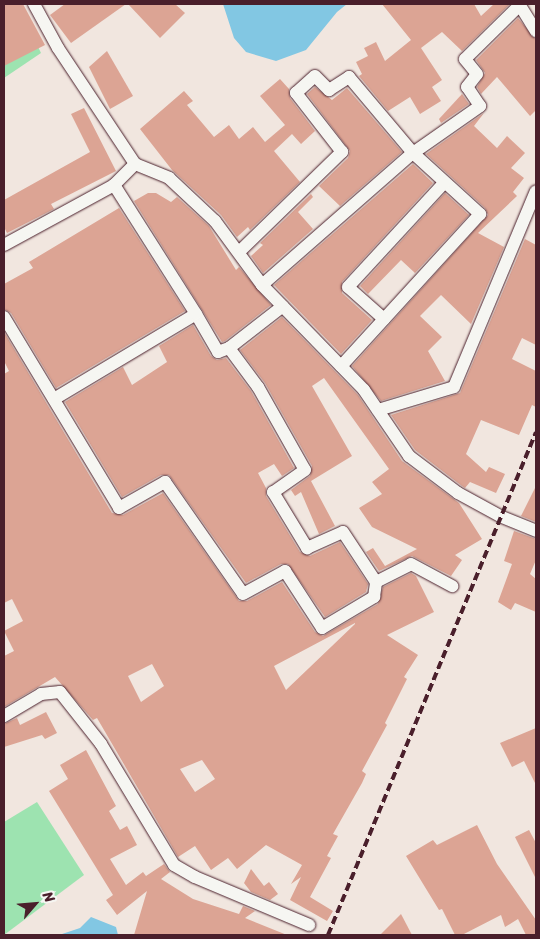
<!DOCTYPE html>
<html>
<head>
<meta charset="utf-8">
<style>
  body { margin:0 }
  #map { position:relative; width:540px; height:939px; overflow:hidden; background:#f1e6df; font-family:Sriracha,sans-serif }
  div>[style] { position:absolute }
  .green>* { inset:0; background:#9de3b0 }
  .water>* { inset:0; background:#82c7e3 }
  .building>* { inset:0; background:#dca494 }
  .roads { filter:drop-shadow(0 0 1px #4a1f2b) drop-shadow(0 0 1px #4a1f2b) }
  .minor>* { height:12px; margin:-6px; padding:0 6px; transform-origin:6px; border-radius:6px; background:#f6f6f2 }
  .rail>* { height:4px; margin-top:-2px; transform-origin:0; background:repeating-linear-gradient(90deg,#4a1f2b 0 8px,transparent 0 12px) }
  span { translate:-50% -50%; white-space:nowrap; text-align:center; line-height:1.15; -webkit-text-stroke:5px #f6f6f2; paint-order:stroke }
  .frame { position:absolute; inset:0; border:5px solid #4a1f2b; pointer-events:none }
  .north { position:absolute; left:10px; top:879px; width:50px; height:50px; -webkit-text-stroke:4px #f6f6f2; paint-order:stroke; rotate:63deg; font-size:14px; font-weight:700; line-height:20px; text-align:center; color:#4a1f2b }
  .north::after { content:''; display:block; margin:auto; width:18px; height:22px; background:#4a1f2b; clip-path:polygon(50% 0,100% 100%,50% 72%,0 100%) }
</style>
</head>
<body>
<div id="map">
  <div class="green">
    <i style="clip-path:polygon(30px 30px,41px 53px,4px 78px,4px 44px)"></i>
    <i style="clip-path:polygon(37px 802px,84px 875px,4px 935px,4px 822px)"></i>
  </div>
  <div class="water">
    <i style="clip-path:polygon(223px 4px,347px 4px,337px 12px,306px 50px,276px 61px,246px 52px,234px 38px)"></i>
    <i style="clip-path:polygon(91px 917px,116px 927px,118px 935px,59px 935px,80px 928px)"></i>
  </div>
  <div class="building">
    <i style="clip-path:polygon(4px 4px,23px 4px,45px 45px,4px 66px)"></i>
    <i style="clip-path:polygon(65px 4px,126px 4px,71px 43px,50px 15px)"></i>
    <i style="clip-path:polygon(128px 4px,175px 4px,185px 13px,160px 38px)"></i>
    <i style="clip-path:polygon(382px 4px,474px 4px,481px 16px,494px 4px,510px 4px,462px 51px,442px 32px,421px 48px,442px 80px,432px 87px,441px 101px,420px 114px,410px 97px,388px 111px,359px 76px,362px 74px,356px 62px,368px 56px,364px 48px,376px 42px,385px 61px,411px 40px)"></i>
    <i style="clip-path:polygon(518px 18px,536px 40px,536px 110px,530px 116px,497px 77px,481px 94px,477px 87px,485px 73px,476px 60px)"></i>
    <i style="clip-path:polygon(107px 51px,133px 96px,110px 109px,89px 67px)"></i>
    <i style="clip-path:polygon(280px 79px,289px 89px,290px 98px,315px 131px,301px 144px,292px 134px,274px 151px,300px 182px,250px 230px,248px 227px,237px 237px,221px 215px,172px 170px,140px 129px,184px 91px,193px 101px,187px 105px,214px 137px,229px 125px,239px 139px,253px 127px,265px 142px,285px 125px,260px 96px)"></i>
    <i style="clip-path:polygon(315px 87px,332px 100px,347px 88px,402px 152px,340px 206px,319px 186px,348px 158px,350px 151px,307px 94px)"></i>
    <i style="clip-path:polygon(462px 94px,469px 104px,441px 123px,439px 119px)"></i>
    <i style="clip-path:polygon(84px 108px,116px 171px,51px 204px,54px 209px,7px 233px,4px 227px,4px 200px,90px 152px,71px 114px)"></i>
    <i style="clip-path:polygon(484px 113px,474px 126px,497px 148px,507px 136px,525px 153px,511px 168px,524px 178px,513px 192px,517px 196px,478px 233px,504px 247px,471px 324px,441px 295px,420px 316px,442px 337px,428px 351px,445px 381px,381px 401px,352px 366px,488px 215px,485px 208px,426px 154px)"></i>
    <i style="clip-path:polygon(413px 164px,433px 183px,342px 282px,342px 293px,372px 320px,341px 354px,274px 285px)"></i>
    <i style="clip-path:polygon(148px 193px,156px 193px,171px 202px,177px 197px,209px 226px,236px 270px,239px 267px,271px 305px,225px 341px,222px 342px,134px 201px)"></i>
    <i style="clip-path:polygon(445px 193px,469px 215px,415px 273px,401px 260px,368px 294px,360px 286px)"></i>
    <i style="clip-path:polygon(311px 194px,313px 197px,298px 212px,313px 229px,263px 273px,251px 256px,263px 245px,260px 243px)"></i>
    <i style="clip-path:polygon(119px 208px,185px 311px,56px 388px,11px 313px,4px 309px,4px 284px,33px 268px,29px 262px)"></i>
    <i style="clip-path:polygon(525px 239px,536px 245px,536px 345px,522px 338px,512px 359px,536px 371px,536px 407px,532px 405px,519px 435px,481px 420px,466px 454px,486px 472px,489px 467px,505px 474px,496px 493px,470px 482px,465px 488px,462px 486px,415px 450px,391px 415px,460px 393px)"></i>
    <i style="clip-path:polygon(282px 317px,358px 395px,402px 461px,459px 503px,482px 539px,455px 555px,462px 560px,451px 576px,412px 556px,379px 571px,366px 552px,373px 548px,385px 566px,417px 549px,372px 527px,359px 508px,382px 494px,372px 482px,389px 469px,324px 378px,312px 386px,352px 456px,311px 481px,335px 526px,319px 534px,301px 492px,295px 496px,291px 490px,310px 476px,312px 466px,265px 383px,240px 350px)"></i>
    <i style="clip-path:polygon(193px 325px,211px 356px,217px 360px,226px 358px,251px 391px,294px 468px,282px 476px,274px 464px,258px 473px,266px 488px,266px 496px,300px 552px,310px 556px,340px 542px,368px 584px,366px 592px,325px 617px,288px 564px,281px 564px,246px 583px,169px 475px,161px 475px,122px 497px,65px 402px,123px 367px,132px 385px,167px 362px,159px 346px)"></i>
    <i style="clip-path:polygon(evenodd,4px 332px,112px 513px,123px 515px,163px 493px,239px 601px,247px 601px,282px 582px,315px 632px,323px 636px,378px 604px,383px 587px,411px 573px,416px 576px,434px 612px,387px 635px,418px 655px,404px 677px,407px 679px,385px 723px,387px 725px,362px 771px,366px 774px,362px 783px,333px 834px,338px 836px,327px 856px,331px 858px,310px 897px,333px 911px,327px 921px,290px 900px,301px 877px,291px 884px,302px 865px,266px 845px,237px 869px,228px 858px,211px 870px,195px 846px,178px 857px,97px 718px,93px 720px,55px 677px,4px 707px,4px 656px,14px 651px,4px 631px,23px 621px,12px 599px,4px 603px,4px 374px,9px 371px,4px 361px,4px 332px,355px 623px,355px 624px,286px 690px,274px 666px,355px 623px,4px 332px,152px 664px,164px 686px,141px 702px,128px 676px,152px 664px,4px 332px,202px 760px,215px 779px,195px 792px,180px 769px,202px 760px)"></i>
    <i style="clip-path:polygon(536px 486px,536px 522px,521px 516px)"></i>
    <i style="clip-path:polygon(514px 531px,536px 539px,536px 560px,530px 574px,536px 579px,536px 612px,515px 603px,511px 610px,498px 602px,512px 564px,504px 561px)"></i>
    <i style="clip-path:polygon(46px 712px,57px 733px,45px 739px,42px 735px,4px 747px,4px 724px,17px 718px,20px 725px)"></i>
    <i style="clip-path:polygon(536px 728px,536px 785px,524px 761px,512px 767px,500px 743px)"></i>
    <i style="clip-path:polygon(86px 750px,116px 806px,109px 811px,120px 830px,127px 826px,137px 845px,110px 859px,126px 885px,143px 872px,146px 876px,164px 864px,170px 872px,161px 879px,193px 899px,239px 914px,243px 906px,255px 911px,245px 918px,287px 935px,134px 935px,147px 891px,117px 915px,106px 900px,113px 895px,49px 791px,68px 779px,60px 765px)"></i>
    <i style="clip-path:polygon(477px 825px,497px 864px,536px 920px,536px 935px,526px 935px,518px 919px,505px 927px,501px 915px,462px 935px,455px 935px,442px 909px,439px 910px,406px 856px,433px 840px,437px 845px)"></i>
    <i style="clip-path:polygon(529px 830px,536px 843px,536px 879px,515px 837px)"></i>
    <i style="clip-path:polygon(251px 869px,264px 886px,269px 882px,278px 894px,270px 900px,251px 892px,244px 883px)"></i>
    <i style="clip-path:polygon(401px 914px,412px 935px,380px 935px)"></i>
  </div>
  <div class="roads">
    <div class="minor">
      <i style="left:34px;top:4px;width:50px;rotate:61.4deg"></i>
      <i style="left:58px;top:48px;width:139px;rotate:56.4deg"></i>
      <i style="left:135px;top:164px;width:37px;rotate:22deg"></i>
      <i style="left:169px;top:178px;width:63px;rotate:43.1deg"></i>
      <i style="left:215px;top:221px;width:79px;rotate:53.7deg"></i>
      <i style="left:262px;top:285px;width:146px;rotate:45.8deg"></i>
      <i style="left:364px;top:390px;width:80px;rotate:55.7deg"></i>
      <i style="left:409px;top:456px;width:61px;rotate:37.1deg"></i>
      <i style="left:458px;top:493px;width:50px;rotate:28.6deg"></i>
      <i style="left:502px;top:517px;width:37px;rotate:22deg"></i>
      <i style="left:519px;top:4px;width:32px;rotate:58deg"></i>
      <i style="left:4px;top:245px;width:125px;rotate:-28.6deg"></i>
      <i style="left:114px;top:185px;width:30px;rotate:-45deg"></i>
      <i style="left:239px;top:252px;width:144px;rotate:-44.2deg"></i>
      <i style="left:342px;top:152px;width:75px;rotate:-127.9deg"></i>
      <i style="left:296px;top:93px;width:25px;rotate:-42deg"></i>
      <i style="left:315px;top:76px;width:20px;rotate:45deg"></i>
      <i style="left:329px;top:90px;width:24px;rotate:-33deg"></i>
      <i style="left:349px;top:77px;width:99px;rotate:49.9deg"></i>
      <i style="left:413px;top:153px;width:91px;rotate:42.3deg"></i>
      <i style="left:480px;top:214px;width:206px;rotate:132.4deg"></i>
      <i style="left:262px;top:285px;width:201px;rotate:-41.2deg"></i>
      <i style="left:413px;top:153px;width:82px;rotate:-35deg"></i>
      <i style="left:480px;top:106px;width:23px;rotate:-124deg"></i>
      <i style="left:467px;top:87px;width:16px;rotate:-52deg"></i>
      <i style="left:477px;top:74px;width:19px;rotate:-129deg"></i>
      <i style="left:465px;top:59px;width:77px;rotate:-44.5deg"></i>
      <i style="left:196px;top:314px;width:44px;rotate:59.9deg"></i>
      <i style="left:218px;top:352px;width:12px;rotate:-20deg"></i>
      <i style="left:229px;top:348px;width:49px;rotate:53.4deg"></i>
      <i style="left:258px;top:387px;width:95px;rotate:60.5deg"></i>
      <i style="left:305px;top:470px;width:39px;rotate:145deg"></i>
      <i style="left:273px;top:492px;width:66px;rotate:58.7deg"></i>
      <i style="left:307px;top:548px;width:39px;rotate:-24deg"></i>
      <i style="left:343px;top:532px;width:60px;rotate:56.6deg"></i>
      <i style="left:4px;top:317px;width:223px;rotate:58.9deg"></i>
      <i style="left:119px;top:508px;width:53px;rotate:-29.5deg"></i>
      <i style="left:165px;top:482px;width:136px;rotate:55.1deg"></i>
      <i style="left:243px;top:594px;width:48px;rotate:-28.7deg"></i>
      <i style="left:285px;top:571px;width:68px;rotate:57deg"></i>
      <i style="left:322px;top:628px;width:61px;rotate:-30.8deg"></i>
      <i style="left:374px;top:597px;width:15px;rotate:-82deg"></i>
      <i style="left:376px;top:582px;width:39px;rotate:-27deg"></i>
      <i style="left:411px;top:564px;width:47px;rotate:28.2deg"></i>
      <i style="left:384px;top:319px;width:48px;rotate:-138.4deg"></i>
      <i style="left:348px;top:287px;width:142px;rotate:-47.3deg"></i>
      <i style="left:229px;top:348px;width:68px;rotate:-37.9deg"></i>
      <i style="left:54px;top:399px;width:165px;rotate:-30.9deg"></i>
      <i style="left:196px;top:314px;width:153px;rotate:-122.4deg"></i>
      <i style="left:378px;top:410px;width:79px;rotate:-16.8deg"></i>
      <i style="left:454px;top:387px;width:212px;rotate:-67.3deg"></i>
      <i style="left:4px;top:716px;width:43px;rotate:-30.7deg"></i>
      <i style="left:41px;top:694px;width:19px;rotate:-6deg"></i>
      <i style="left:60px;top:692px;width:66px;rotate:51.7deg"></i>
      <i style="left:101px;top:744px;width:141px;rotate:58.9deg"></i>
      <i style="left:174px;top:865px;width:24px;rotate:30deg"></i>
      <i style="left:195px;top:877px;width:124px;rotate:22.8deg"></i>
    </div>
  </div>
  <div class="rail">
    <i style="left:328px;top:935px;width:544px;rotate:-67.53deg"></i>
  </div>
  <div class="frame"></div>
  <div class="north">N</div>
</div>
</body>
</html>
